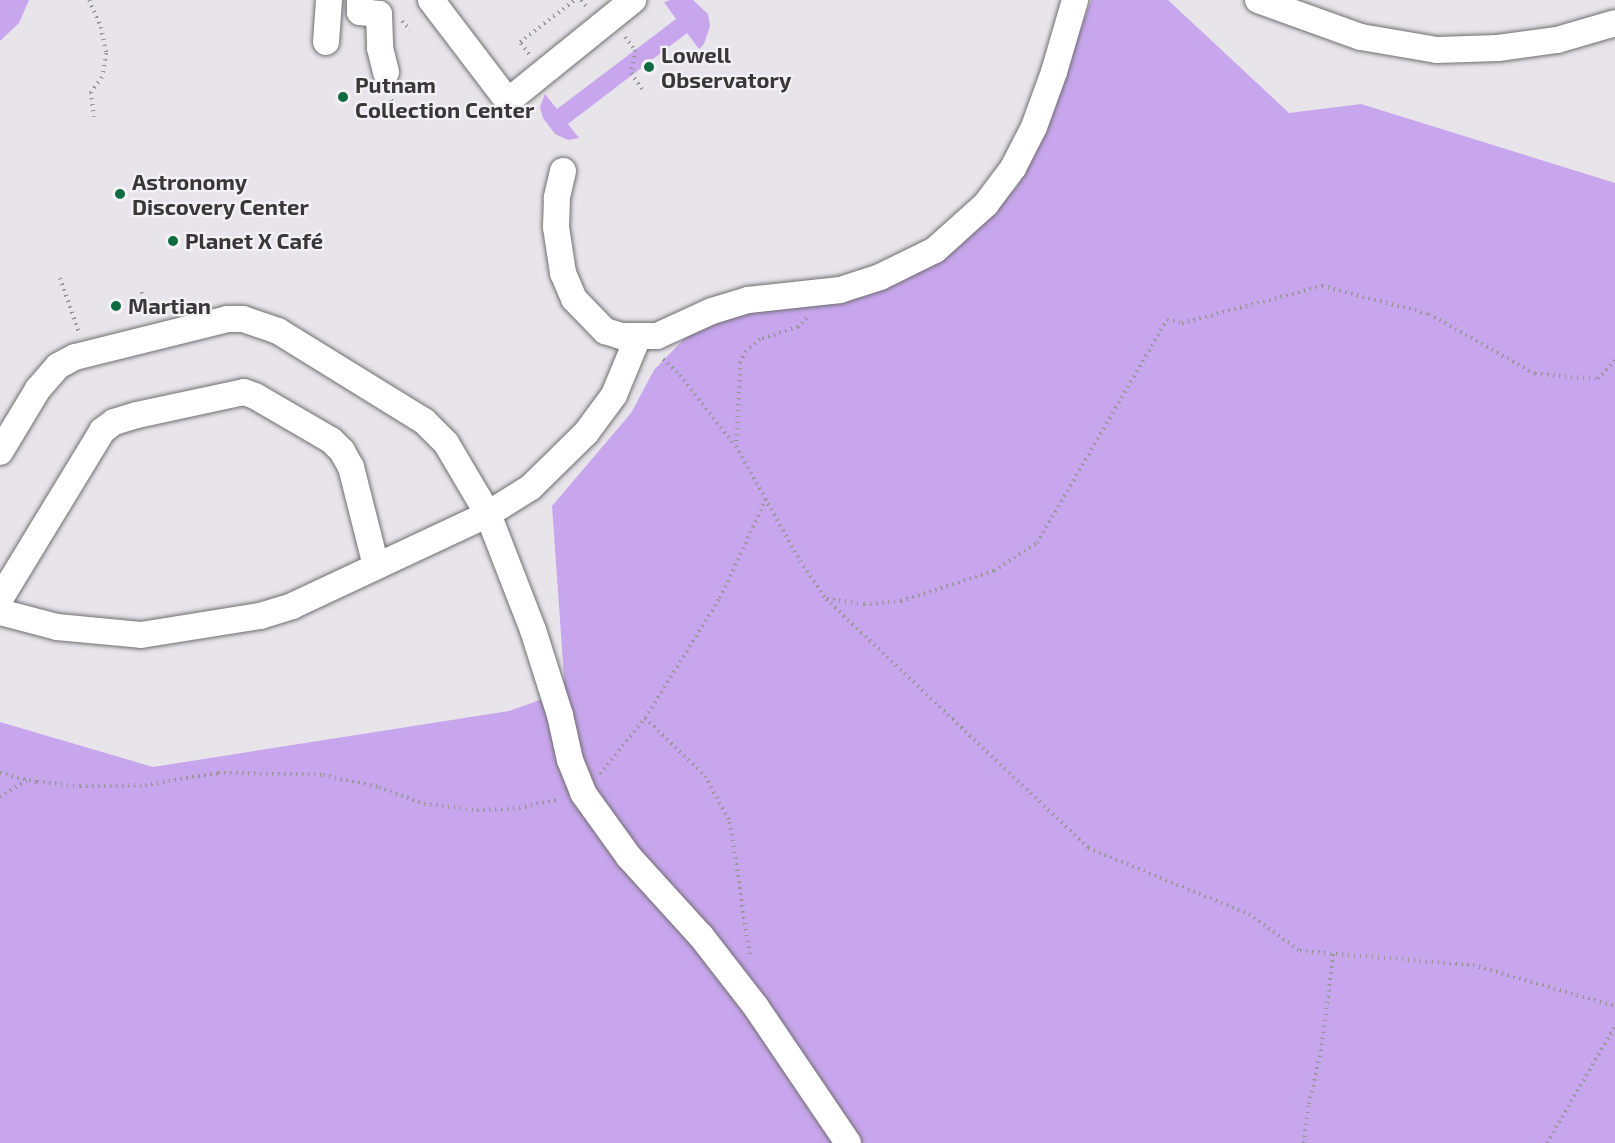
<!DOCTYPE html>
<html>
<head>
<meta charset="utf-8">
<style>
  body { margin:0 }
  #map { position:relative; width:1615px; height:1143px; overflow:hidden; background:#e7e5e9; font-family:"Exo 2",sans-serif }
  div>[style] { position:absolute }
  .green>* { inset:0; background:#c8a6ed }
  .path>* { height:4px; margin-top:-2px; transform-origin:0; background:repeating-linear-gradient(90deg,#979698 0 1.5px,transparent 0 6px) }
  .roads { filter:drop-shadow(0 0 2px #6f6e71) drop-shadow(0 0 2px #6f6e71) }
  .minor>* { height:26px; margin:-13px; padding:0 13px; transform-origin:13px; border-radius:13px; background:#fff }
  .dots>* { width:16px; height:16px; translate:-50% -50%; box-sizing:border-box; border:3px solid #f4f2f6; border-radius:50% }
  span { translate:-50% -50%; white-space:nowrap; text-align:center; line-height:1.15; -webkit-text-stroke:4.5px #f4f2f6; paint-order:stroke }
  .poi-label { font-size:22px; color:#393839; font-weight:700 }
  .left { translate:0 -50%; text-align:left }
</style>
</head>
<body>
<div id="map">
  <div class="green">
    <i style="clip-path:polygon(0 0,29px 0,19px 23px,0 41px)"></i>
    <i style="clip-path:polygon(670px 0,693px 0,708px 14px,710px 26px,704px 44px,699px 49px,687px 33px,568px 124px,579px 138px,568px 140px,555px 134px,543px 118px,540px 107px,545px 94px,557px 109px,676px 19px,664px 2px)"></i>
    <i style="clip-path:polygon(1091px 0,1168px 0,1289px 113px,1361px 104px,1615px 183px,1615px 1143px,0 1143px,0 722px,153px 767px,509px 711px,565px 691px,552px 506px,631px 413px,654px 370px,687px 336px,725px 316px,842px 302px,899px 283px,959px 247px,1017px 187px,1043px 136px)"></i>
  </div>
  <div class="path">
    <i style="left:89px;top:0;width:30px;rotate:66deg"></i>
    <i style="left:101px;top:27px;width:26px;rotate:79deg"></i>
    <i style="left:106px;top:53px;width:24px;rotate:99deg"></i>
    <i style="left:102px;top:77px;width:19px;rotate:126deg"></i>
    <i style="left:91px;top:92px;width:25px;rotate:83deg"></i>
    <i style="left:581px;top:0;width:11px;rotate:52deg"></i>
    <i style="left:402px;top:21px;width:12px;rotate:48deg"></i>
    <i style="left:625px;top:37px;width:16px;rotate:52deg"></i>
    <i style="left:635px;top:50px;width:23px;rotate:100deg"></i>
    <i style="left:631px;top:73px;width:22px;rotate:56deg"></i>
    <i style="left:529px;top:54px;width:15px;rotate:-127deg"></i>
    <i style="left:520px;top:42px;width:69px;rotate:-37.4deg"></i>
    <i style="left:386px;top:113px;width:6px"></i>
    <i style="left:392px;top:113px;width:20px;rotate:-93deg"></i>
    <i style="left:60px;top:278px;width:58px;rotate:70.9deg"></i>
    <i style="left:142px;top:292px;width:25px;rotate:74deg"></i>
    <i style="left:807px;top:318px;width:13px;rotate:135deg"></i>
    <i style="left:798px;top:327px;width:40px;rotate:162deg"></i>
    <i style="left:760px;top:339px;width:18px;rotate:139deg"></i>
    <i style="left:746px;top:351px;width:13px;rotate:119deg"></i>
    <i style="left:740px;top:362px;width:84px;rotate:92.7deg"></i>
    <i style="left:736px;top:446px;width:132px;rotate:60.9deg"></i>
    <i style="left:800px;top:561px;width:46px;rotate:55.6deg"></i>
    <i style="left:826px;top:599px;width:361px;rotate:43.5deg"></i>
    <i style="left:1088px;top:848px;width:174px;rotate:22.3deg"></i>
    <i style="left:1249px;top:914px;width:63px;rotate:36deg"></i>
    <i style="left:1300px;top:951px;width:174px;rotate:4.6deg"></i>
    <i style="left:1473px;top:965px;width:148px;rotate:16.1deg"></i>
    <i style="left:663px;top:359px;width:23px;rotate:43deg"></i>
    <i style="left:680px;top:375px;width:90px;rotate:52.2deg"></i>
    <i style="left:827px;top:599px;width:37px;rotate:8deg"></i>
    <i style="left:864px;top:604px;width:37px;rotate:-5deg"></i>
    <i style="left:901px;top:601px;width:98px;rotate:-17.9deg"></i>
    <i style="left:994px;top:571px;width:51px;rotate:-33.1deg"></i>
    <i style="left:1037px;top:543px;width:258px;rotate:-59.8deg"></i>
    <i style="left:1167px;top:320px;width:15px;rotate:11deg"></i>
    <i style="left:1182px;top:323px;width:145px;rotate:-14.8deg"></i>
    <i style="left:1322px;top:286px;width:111px;rotate:14.7deg"></i>
    <i style="left:1429px;top:314px;width:122px;rotate:29.5deg"></i>
    <i style="left:1535px;top:374px;width:63px;rotate:4.5deg"></i>
    <i style="left:1598px;top:379px;width:25px;rotate:-47deg"></i>
    <i style="left:645px;top:718px;width:83px;rotate:44deg"></i>
    <i style="left:705px;top:776px;width:52px;rotate:61.5deg"></i>
    <i style="left:730px;top:822px;width:137px;rotate:81.6deg"></i>
    <i style="left:0;top:773px;width:38px;rotate:14deg"></i>
    <i style="left:37px;top:782px;width:43px;rotate:5.3deg"></i>
    <i style="left:80px;top:786px;width:65px;rotate:-0.9deg"></i>
    <i style="left:145px;top:785px;width:74px;rotate:-9.3deg"></i>
    <i style="left:218px;top:773px;width:105px;rotate:1.1deg"></i>
    <i style="left:323px;top:775px;width:57px;rotate:12.1deg"></i>
    <i style="left:379px;top:787px;width:48px;rotate:20.7deg"></i>
    <i style="left:424px;top:804px;width:53px;rotate:6.5deg"></i>
    <i style="left:477px;top:810px;width:42px;rotate:-2.7deg"></i>
    <i style="left:519px;top:808px;width:42px;rotate:-12.4deg"></i>
    <i style="left:600px;top:774px;width:72px;rotate:-51.2deg"></i>
    <i style="left:645px;top:718px;width:142px;rotate:-58deg"></i>
    <i style="left:720px;top:598px;width:109px;rotate:-65.1deg"></i>
    <i style="left:0;top:797px;width:32px;rotate:-32deg"></i>
    <i style="left:1304px;top:1143px;width:39px;rotate:-83deg"></i>
    <i style="left:1309px;top:1104px;width:54px;rotate:-77.2deg"></i>
    <i style="left:1321px;top:1051px;width:98px;rotate:-82.9deg"></i>
    <i style="left:1547px;top:1143px;width:135px;rotate:-59.8deg"></i>
  </div>
  <div class="roads">
    <div class="minor">
      <i style="left:360px;top:0;width:12px;rotate:90deg"></i>
      <i style="left:360px;top:12px;width:19px;rotate:6deg"></i>
      <i style="left:379px;top:14px;width:34px;rotate:88deg"></i>
      <i style="left:380px;top:48px;width:25px;rotate:76deg"></i>
      <i style="left:431px;top:0;width:127px;rotate:52.7deg"></i>
      <i style="left:508px;top:101px;width:161px;rotate:-38.9deg"></i>
      <i style="left:1258px;top:0;width:109px;rotate:19.8deg"></i>
      <i style="left:1361px;top:37px;width:77px;rotate:9.7deg"></i>
      <i style="left:1437px;top:50px;width:61px;rotate:-1.9deg"></i>
      <i style="left:1498px;top:48px;width:60px;rotate:-7.7deg"></i>
      <i style="left:1557px;top:40px;width:60px;rotate:-16.3deg"></i>
      <i style="left:326px;top:42px;width:42px;rotate:-85.9deg"></i>
      <i style="left:563px;top:171px;width:28px;rotate:103deg"></i>
      <i style="left:557px;top:198px;width:29px;rotate:92deg"></i>
      <i style="left:556px;top:227px;width:47px;rotate:81.3deg"></i>
      <i style="left:563px;top:273px;width:28px;rotate:67deg"></i>
      <i style="left:574px;top:299px;width:45px;rotate:45.9deg"></i>
      <i style="left:605px;top:331px;width:17px;rotate:17deg"></i>
      <i style="left:621px;top:336px;width:36px"></i>
      <i style="left:657px;top:336px;width:60px;rotate:-24.4deg"></i>
      <i style="left:712px;top:311px;width:38px;rotate:-17deg"></i>
      <i style="left:748px;top:300px;width:93px;rotate:-6.2deg"></i>
      <i style="left:840px;top:290px;width:42px;rotate:-18deg"></i>
      <i style="left:880px;top:277px;width:61px;rotate:-26.1deg"></i>
      <i style="left:935px;top:250px;width:69px;rotate:-42deg"></i>
      <i style="left:986px;top:204px;width:45px;rotate:-53.1deg"></i>
      <i style="left:1013px;top:168px;width:46px;rotate:-62.9deg"></i>
      <i style="left:1034px;top:127px;width:59px;rotate:-70deg"></i>
      <i style="left:1054px;top:72px;width:75px;rotate:-73.7deg"></i>
      <i style="left:0;top:452px;width:74px;rotate:-58.9deg"></i>
      <i style="left:38px;top:389px;width:30px;rotate:-49deg"></i>
      <i style="left:58px;top:366px;width:19px;rotate:-28deg"></i>
      <i style="left:75px;top:357px;width:157px;rotate:-14deg"></i>
      <i style="left:227px;top:319px;width:16px"></i>
      <i style="left:243px;top:319px;width:37px;rotate:19deg"></i>
      <i style="left:278px;top:331px;width:172px;rotate:31.7deg"></i>
      <i style="left:424px;top:421px;width:31px;rotate:45deg"></i>
      <i style="left:446px;top:443px;width:82px;rotate:59.4deg"></i>
      <i style="left:488px;top:514px;width:124px;rotate:68.8deg"></i>
      <i style="left:533px;top:630px;width:89px;rotate:72.4deg"></i>
      <i style="left:560px;top:715px;width:46px;rotate:77.5deg"></i>
      <i style="left:570px;top:760px;width:35px;rotate:68deg"></i>
      <i style="left:583px;top:793px;width:79px;rotate:54.3deg"></i>
      <i style="left:629px;top:857px;width:107px;rotate:47.7deg"></i>
      <i style="left:701px;top:936px;width:90px;rotate:52.2deg"></i>
      <i style="left:756px;top:1007px;width:164px;rotate:55.9deg"></i>
      <i style="left:0;top:599px;width:197px;rotate:-58.7deg"></i>
      <i style="left:102px;top:431px;width:15px;rotate:-37deg"></i>
      <i style="left:114px;top:422px;width:24px;rotate:-17deg"></i>
      <i style="left:137px;top:415px;width:109px;rotate:-12.1deg"></i>
      <i style="left:244px;top:392px;width:12px;rotate:20deg"></i>
      <i style="left:255px;top:396px;width:88px;rotate:30.1deg"></i>
      <i style="left:331px;top:440px;width:16px;rotate:45deg"></i>
      <i style="left:342px;top:451px;width:18px;rotate:61deg"></i>
      <i style="left:351px;top:467px;width:102px;rotate:75.8deg"></i>
      <i style="left:0;top:612px;width:59px;rotate:14.7deg"></i>
      <i style="left:57px;top:627px;width:84px;rotate:5.4deg"></i>
      <i style="left:141px;top:635px;width:121px;rotate:-9.1deg"></i>
      <i style="left:260px;top:616px;width:34px;rotate:-17deg"></i>
      <i style="left:292px;top:606px;width:217px;rotate:-25.1deg"></i>
      <i style="left:488px;top:514px;width:51px;rotate:-32.1deg"></i>
      <i style="left:531px;top:487px;width:77px;rotate:-44.5deg"></i>
      <i style="left:586px;top:433px;width:47px;rotate:-53.6deg"></i>
      <i style="left:614px;top:395px;width:63px;rotate:-67.5deg"></i>
    </div>
  </div>
  <div class="dots">
    <i style="left:649px;top:67px;background:#0f6c40"></i>
    <i style="left:343px;top:97px;background:#0f6c40"></i>
    <i style="left:120px;top:194px;background:#0f6c40"></i>
    <i style="left:173px;top:241px;background:#0f6c40"></i>
    <i style="left:116px;top:306px;background:#0f6c40"></i>
  </div>
  <div class="poi-label">
    <span class="left" style="left:661px;top:67px">Lowell<br>Observatory</span>
    <span class="left" style="left:355px;top:97px">Putnam<br>Collection Center</span>
    <span class="left" style="left:132px;top:194px">Astronomy<br>Discovery Center</span>
    <span class="left" style="left:185px;top:241px">Planet X Café</span>
    <span class="left" style="left:128px;top:306px">Martian</span>
  </div>
</div>
</body>
</html>
